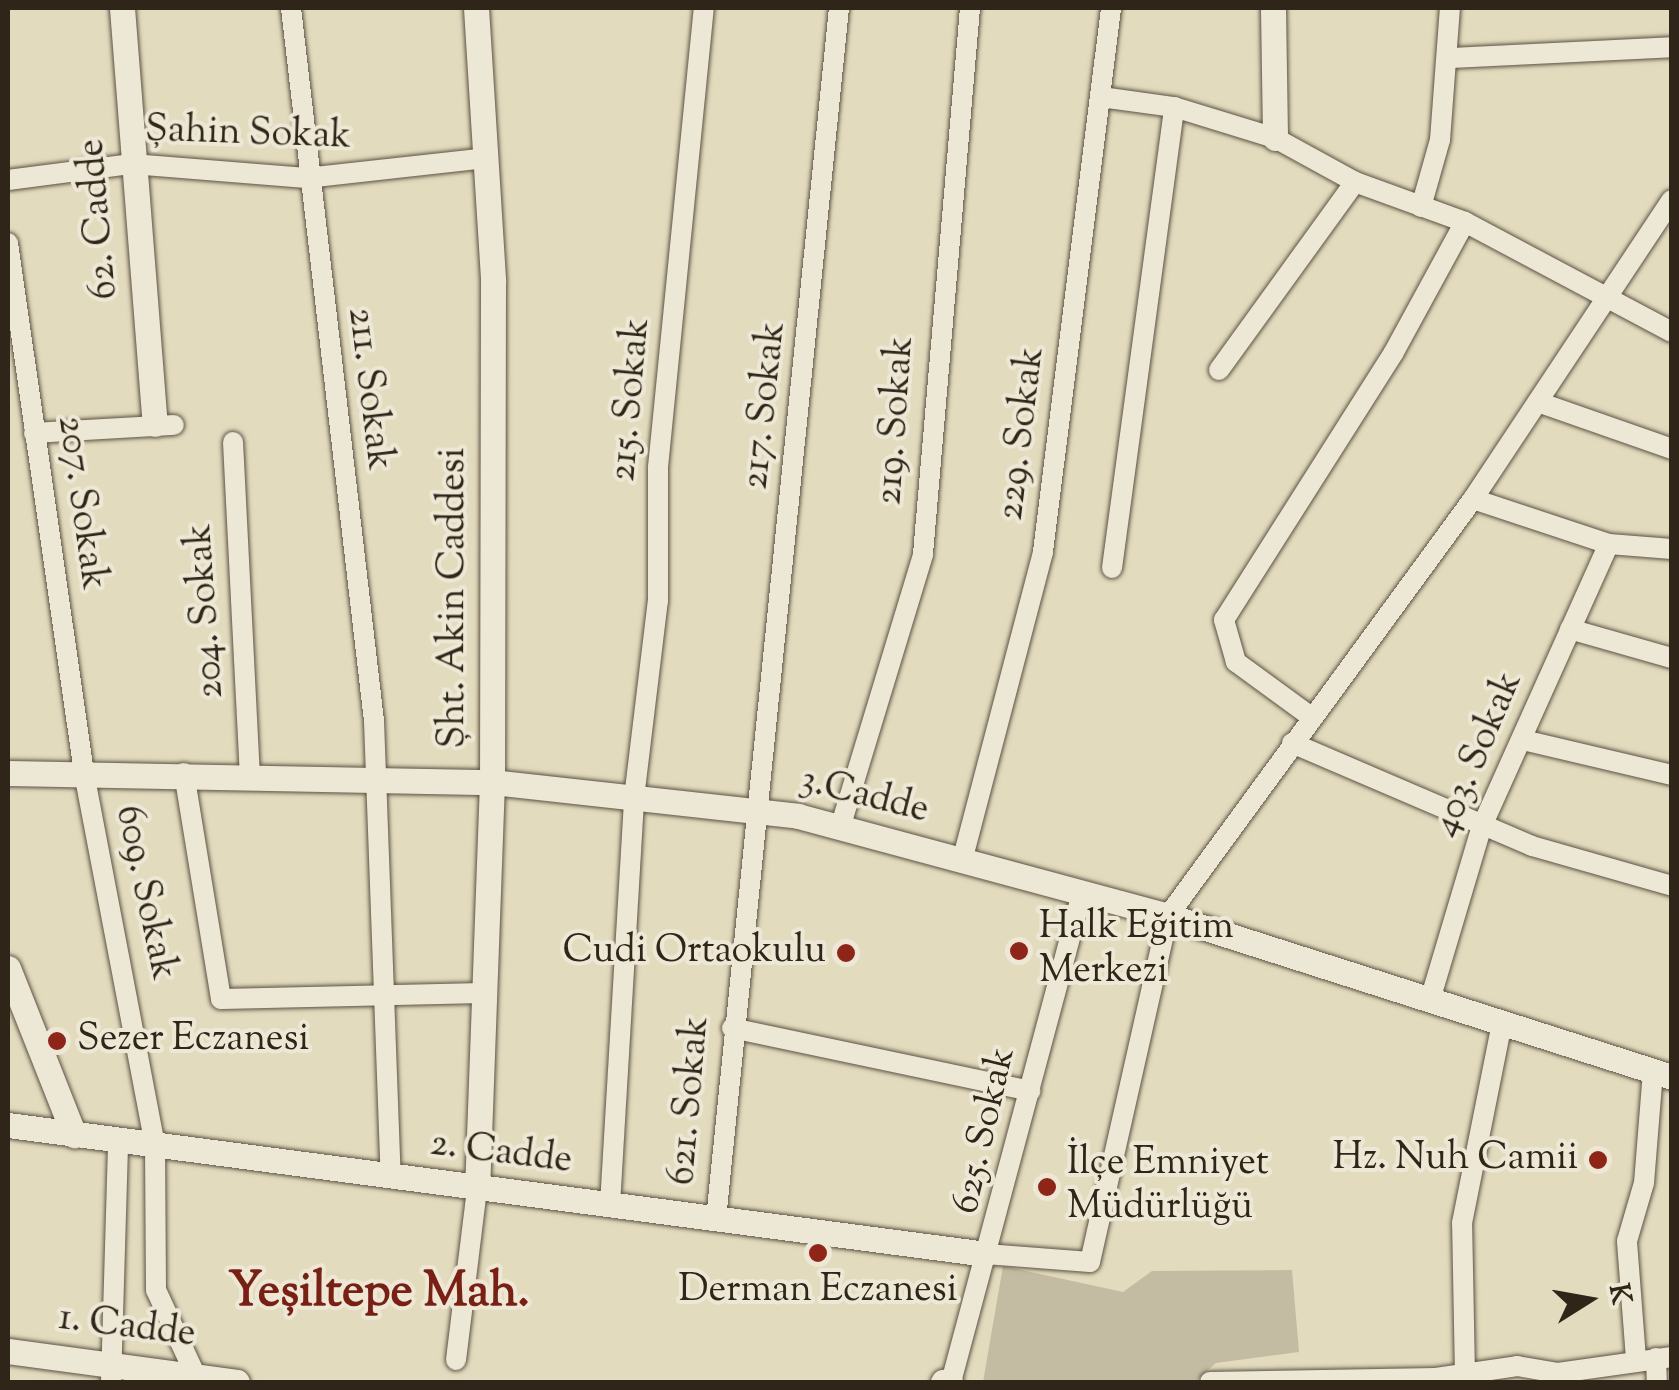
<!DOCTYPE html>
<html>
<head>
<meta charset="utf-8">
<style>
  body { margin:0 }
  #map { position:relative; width:1679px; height:1390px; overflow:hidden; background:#e3dbbe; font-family:"Sorts Mill Goudy",serif }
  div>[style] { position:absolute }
  .green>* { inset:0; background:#c4bca2 }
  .roads { filter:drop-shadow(0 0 2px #5c5242) drop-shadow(0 0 2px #5c5242) }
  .minor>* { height:20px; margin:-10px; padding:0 10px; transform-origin:10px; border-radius:10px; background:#ede8d5 }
  .tertiary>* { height:25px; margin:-12.5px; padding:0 12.5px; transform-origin:12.5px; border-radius:12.5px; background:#ede8d5 }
  .dots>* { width:28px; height:28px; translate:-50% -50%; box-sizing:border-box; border:5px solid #ede8d5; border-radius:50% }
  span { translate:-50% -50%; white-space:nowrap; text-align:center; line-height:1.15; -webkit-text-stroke:8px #ede8d5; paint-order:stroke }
  .street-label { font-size:38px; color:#2f2518 }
  .poi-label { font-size:38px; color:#2f2518 }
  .left { translate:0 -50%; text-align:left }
  .right { translate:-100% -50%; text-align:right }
  .district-label { font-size:48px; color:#7a1f14; font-weight:700 }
  .frame { position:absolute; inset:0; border:10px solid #2f2518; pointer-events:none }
  .north { position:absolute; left:1539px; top:1250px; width:100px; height:100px; -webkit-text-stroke:8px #ede8d5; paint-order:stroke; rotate:79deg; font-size:28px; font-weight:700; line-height:40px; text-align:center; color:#2f2518 }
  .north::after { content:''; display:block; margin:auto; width:35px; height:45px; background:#2f2518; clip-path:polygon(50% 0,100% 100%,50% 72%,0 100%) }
</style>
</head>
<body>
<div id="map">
  <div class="green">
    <i style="clip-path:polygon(1003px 1266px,1123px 1292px,1152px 1271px,1292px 1270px,1299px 1352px,1216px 1363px,1194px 1382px,983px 1382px)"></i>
  </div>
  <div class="roads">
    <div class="minor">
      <i style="left:291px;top:8px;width:718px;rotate:83.36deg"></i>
      <i style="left:374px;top:721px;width:457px;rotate:87.9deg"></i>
      <i style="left:1451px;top:58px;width:221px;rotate:-2.8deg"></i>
      <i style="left:1101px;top:97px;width:74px;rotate:7.8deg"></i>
      <i style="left:1174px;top:107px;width:106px;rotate:17.1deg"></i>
      <i style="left:1275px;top:138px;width:91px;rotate:28.8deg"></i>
      <i style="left:1355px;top:182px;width:117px;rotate:20deg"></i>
      <i style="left:1465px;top:222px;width:234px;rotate:28deg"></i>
      <i style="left:8px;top:180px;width:125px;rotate:-7.4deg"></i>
      <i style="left:132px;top:164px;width:175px;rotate:4.6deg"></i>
      <i style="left:306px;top:178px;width:181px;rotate:-6.3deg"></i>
      <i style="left:1421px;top:207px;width:70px;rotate:-74.2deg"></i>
      <i style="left:1440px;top:140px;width:132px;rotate:-85.7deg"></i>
      <i style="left:8px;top:243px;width:535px;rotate:81.84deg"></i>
      <i style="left:84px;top:773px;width:380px;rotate:79.2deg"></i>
      <i style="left:155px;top:1146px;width:144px;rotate:89.6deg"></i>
      <i style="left:156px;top:1290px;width:93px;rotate:65.1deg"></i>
      <i style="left:1219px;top:370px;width:232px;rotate:-54.1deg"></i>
      <i style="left:1538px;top:402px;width:142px;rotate:19.3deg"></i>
      <i style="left:34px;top:433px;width:140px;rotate:-3.3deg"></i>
      <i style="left:233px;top:442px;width:333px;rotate:87.1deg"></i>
      <i style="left:1473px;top:499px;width:143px;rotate:18.3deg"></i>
      <i style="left:1609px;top:544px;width:63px;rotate:4.5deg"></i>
      <i style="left:1112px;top:568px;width:465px;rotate:-82.3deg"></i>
      <i style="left:1570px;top:629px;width:106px;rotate:15.9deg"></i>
      <i style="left:1310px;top:716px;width:92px;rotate:-143.9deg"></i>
      <i style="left:1236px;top:662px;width:44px;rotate:-105.9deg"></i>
      <i style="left:1224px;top:620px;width:317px;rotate:-57.6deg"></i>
      <i style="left:1394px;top:352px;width:148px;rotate:-61.4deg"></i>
      <i style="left:1523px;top:740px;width:153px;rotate:13.2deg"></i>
      <i style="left:1292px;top:743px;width:261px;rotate:23.2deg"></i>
      <i style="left:1532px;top:846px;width:146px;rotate:15.9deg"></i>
      <i style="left:184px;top:773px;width:229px;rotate:80.7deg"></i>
      <i style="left:221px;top:999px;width:263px;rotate:-1.3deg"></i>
      <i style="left:840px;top:828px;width:286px;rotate:-73.1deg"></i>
      <i style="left:923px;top:554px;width:548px;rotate:-85.08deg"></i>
      <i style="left:962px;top:861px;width:319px;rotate:-75.3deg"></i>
      <i style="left:1043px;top:552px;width:548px;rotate:-82.87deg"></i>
      <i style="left:1430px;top:1000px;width:182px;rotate:-73.4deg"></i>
      <i style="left:1482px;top:826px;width:309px;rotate:-65.8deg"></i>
      <i style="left:732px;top:1028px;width:305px;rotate:11.9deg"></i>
      <i style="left:610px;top:1205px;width:408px;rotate:-86.6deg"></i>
      <i style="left:634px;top:798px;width:198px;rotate:-83.1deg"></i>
      <i style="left:658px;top:601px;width:134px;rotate:-90deg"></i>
      <i style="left:658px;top:467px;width:461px;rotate:-84.3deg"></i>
      <i style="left:716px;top:1219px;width:1217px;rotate:-84.2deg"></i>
      <i style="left:986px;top:1254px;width:104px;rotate:4.4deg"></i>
      <i style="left:1090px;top:1262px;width:355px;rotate:-77.3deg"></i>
      <i style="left:1168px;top:916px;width:517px;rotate:-53.82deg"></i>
      <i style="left:1473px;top:499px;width:359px;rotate:-56.4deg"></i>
      <i style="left:1656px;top:1358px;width:24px;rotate:88deg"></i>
      <i style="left:1636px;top:1359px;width:118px;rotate:-94.4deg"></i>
      <i style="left:1627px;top:1241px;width:60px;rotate:-73.7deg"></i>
      <i style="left:1644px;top:1183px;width:112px;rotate:-85.4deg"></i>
      <i style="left:456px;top:1360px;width:173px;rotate:-83deg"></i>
      <i style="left:1465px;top:1375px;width:152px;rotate:-91.1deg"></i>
      <i style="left:1462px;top:1223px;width:204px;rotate:-78.7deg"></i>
      <i style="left:111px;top:1382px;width:240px;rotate:-88.3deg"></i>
      <i style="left:951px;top:1382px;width:506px;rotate:-75deg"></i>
      <i style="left:1210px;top:1382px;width:226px;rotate:-1deg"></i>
      <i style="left:1436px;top:1378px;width:82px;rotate:-8.4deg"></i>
      <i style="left:1517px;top:1366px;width:42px;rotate:9.7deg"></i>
      <i style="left:1558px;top:1373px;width:115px;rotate:-8deg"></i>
    </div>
    <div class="tertiary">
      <i style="left:122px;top:8px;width:417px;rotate:85.5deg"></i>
      <i style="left:476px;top:8px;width:274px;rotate:86.4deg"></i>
      <i style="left:493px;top:281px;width:501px;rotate:90.11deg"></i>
      <i style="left:492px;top:782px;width:406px;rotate:92.1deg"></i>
      <i style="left:1273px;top:8px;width:130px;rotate:89.1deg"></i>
      <i style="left:8px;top:773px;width:484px;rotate:1.1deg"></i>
      <i style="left:492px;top:782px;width:308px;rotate:6.3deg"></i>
      <i style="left:798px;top:816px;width:383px;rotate:15.1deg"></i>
      <i style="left:1168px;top:916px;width:529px;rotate:17.72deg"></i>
      <i style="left:8px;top:968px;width:180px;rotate:68.4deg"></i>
      <i style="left:8px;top:1125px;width:986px;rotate:7.51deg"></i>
      <i style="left:8px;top:1351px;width:231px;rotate:7.7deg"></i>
      <i style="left:943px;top:1382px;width:7px;rotate:-8deg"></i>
    </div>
  </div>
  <div class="dots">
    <i style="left:1019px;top:951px;background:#8f2418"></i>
    <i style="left:846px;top:953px;background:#8f2418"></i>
    <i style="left:57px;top:1041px;background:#8f2418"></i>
    <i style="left:1598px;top:1160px;background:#8f2418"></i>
    <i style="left:1047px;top:1187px;background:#8f2418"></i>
    <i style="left:818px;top:1253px;background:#8f2418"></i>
  </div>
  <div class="street-label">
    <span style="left:248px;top:135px;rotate:2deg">Şahin Sokak</span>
    <span style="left:100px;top:219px;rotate:-95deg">62. Cadde</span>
    <span style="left:368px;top:389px;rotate:83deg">211. Sokak</span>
    <span style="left:632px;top:400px;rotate:-85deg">215. Sokak</span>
    <span style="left:766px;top:406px;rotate:-84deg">217. Sokak</span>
    <span style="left:897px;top:421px;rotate:-86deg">219. Sokak</span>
    <span style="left:1023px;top:434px;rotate:-83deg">229. Sokak</span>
    <span style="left:80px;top:503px;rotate:82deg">207. Sokak</span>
    <span style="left:455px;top:598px;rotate:-90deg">Şht. Akin Caddesi</span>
    <span style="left:207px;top:611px;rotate:-94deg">204. Sokak</span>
    <span style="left:1479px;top:755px;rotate:-67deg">403. Sokak</span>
    <span style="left:864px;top:797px;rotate:14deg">3.Cadde</span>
    <span style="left:144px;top:893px;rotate:78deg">609. Sokak</span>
    <span style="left:691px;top:1101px;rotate:-85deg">621. Sokak</span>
    <span style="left:986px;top:1131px;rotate:-77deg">625. Sokak</span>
    <span style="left:501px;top:1154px;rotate:7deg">2. Cadde</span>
    <span style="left:127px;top:1328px;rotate:7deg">1. Cadde</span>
  </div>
  <div class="poi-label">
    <span class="left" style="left:1039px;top:951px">Halk Eğitim<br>Merkezi</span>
    <span class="right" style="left:826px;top:953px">Cudi Ortaokulu</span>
    <span class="left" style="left:77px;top:1041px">Sezer Eczanesi</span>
    <span class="right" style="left:1578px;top:1160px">Hz. Nuh Camii</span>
    <span class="left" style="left:1067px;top:1187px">İlçe Emniyet<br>Müdürlüğü</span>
    <span style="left:818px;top:1292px">Derman Eczanesi</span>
  </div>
  <div class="district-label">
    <span style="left:379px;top:1294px">Yeşiltepe Mah.</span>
  </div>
  <div class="frame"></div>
  <div class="north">K</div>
</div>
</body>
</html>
